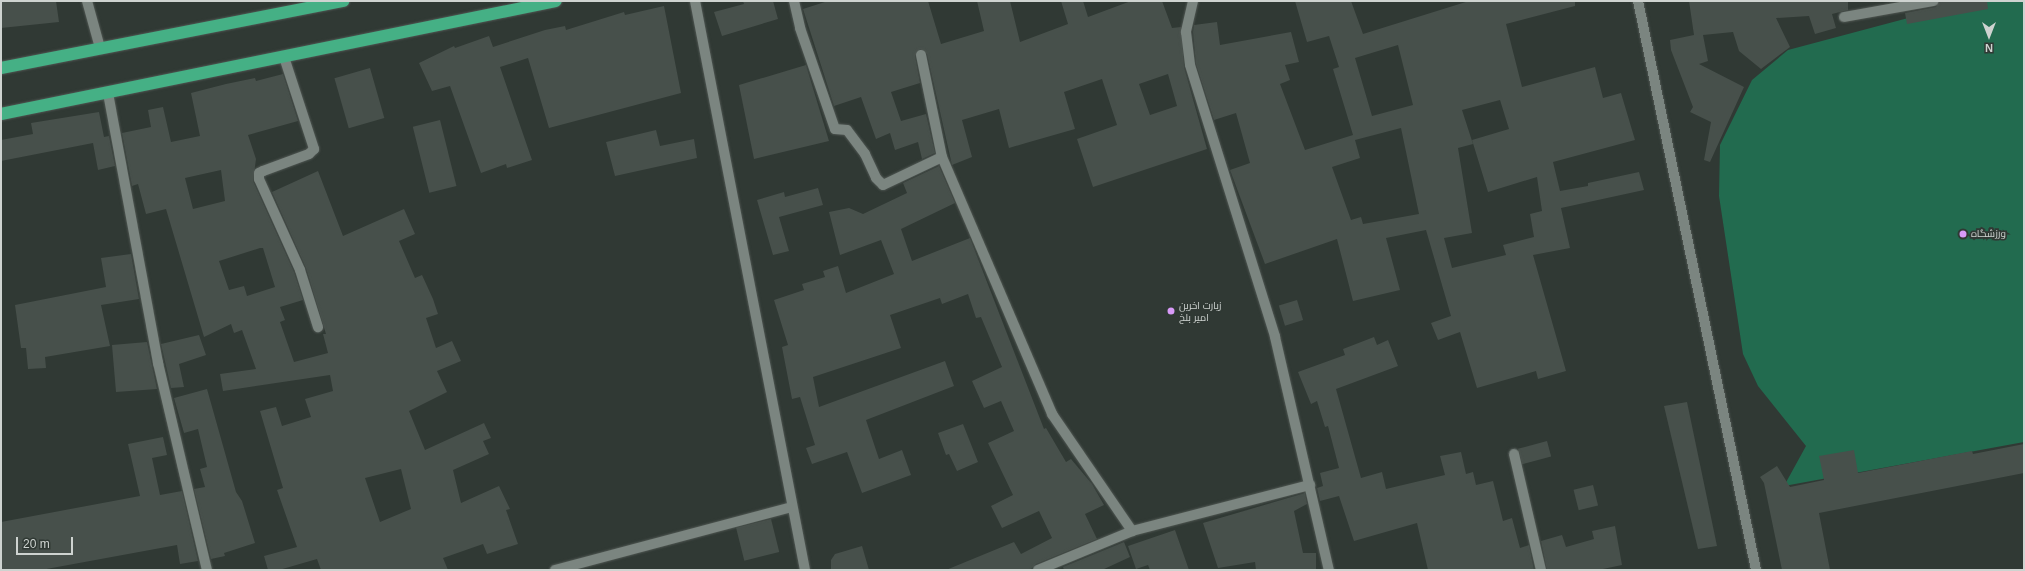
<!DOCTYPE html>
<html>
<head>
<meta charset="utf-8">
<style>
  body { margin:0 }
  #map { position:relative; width:2025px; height:571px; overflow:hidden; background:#303934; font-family:Helvetica,Cairo,sans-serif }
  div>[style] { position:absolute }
  .green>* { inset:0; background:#226b4f }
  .building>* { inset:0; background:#47504b; transform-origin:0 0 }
  .roads { filter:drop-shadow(0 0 1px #4f5652) drop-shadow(0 0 1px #4f5652) }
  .minor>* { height:10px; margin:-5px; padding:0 5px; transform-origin:5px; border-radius:5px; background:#7b8580 }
  .highway>* { height:12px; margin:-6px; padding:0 6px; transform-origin:6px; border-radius:6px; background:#45b085 }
  .dots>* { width:11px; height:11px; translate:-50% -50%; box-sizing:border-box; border:2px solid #303934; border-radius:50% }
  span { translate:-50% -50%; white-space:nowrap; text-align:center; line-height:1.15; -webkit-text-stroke:3.5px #303934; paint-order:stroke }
  .poi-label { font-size:10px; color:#ced3d0 }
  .left { translate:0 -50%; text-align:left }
  .frame { position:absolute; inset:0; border:2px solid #ced3d0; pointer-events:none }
  .north { position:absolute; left:1969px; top:16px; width:40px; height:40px; -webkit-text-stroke:3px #303934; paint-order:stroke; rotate:180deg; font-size:11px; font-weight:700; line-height:16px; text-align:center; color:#ced3d0 }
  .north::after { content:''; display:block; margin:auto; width:14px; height:18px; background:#ced3d0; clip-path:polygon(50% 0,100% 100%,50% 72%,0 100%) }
  .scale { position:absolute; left:16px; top:537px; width:57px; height:18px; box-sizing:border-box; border:2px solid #ced3d0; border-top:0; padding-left:5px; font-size:12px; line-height:14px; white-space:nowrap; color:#ced3d0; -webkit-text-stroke:3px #303934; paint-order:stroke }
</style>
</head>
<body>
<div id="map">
  <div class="green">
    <i style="clip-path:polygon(1972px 1px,2024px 1px,2024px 442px,1784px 486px,1806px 446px,1758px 386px,1743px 354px,1719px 196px,1720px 145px,1752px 80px,1788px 50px)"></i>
  </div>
  <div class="building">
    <i style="clip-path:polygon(1px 1px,56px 1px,59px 22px,1px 28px)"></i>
    <i style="clip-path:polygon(743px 1px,773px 1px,778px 19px,722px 36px,714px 12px,744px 4px)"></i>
    <i style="clip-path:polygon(evenodd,828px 1px,928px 1px,941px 44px,984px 31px,977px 1px,1010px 1px,1020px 42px,1068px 24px,1061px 1px,1083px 1px,1088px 17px,1131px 1px,1162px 1px,1172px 28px,1181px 27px,1184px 67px,1207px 149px,1093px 187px,1077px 139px,1117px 125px,1102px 79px,1064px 92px,1075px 129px,1026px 143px,1009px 148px,999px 109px,962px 120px,972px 157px,952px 165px,927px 54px,920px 49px,915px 56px,920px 83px,891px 92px,901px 121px,926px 114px,935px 153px,922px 159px,918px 142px,895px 150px,890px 133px,876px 139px,861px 97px,834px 106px,803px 9px,828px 1px,1168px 74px,1177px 106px,1150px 115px,1139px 84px,1168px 74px)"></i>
    <i style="clip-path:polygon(evenodd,1295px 1px,1351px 1px,1363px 34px,1469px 1px,1575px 1px,1575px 6px,1506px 24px,1522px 87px,1595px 67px,1603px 98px,1621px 93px,1635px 140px,1553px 162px,1560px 191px,1588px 186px,1588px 183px,1639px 172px,1644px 190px,1561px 208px,1570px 248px,1533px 255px,1566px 371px,1538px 379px,1536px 371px,1477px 388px,1460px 332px,1438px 340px,1431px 323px,1451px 316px,1426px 230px,1386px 238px,1400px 290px,1353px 301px,1337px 239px,1265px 264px,1230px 170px,1250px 163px,1236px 113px,1214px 120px,1196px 64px,1193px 32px,1194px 25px,1217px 22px,1220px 45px,1291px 32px,1299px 62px,1285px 65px,1290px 80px,1280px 84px,1305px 150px,1353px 135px,1333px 69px,1339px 67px,1329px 36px,1307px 42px,1295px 1px,1398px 45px,1413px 105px,1372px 116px,1355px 58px,1398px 45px,1295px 1px,1500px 100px,1509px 129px,1472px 140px,1488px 192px,1537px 177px,1542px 211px,1530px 214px,1534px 237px,1503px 245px,1506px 255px,1452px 268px,1444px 238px,1472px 233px,1458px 148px,1473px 144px,1462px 110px,1500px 100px,1295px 1px,1401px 128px,1419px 214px,1363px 224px,1361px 217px,1351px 220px,1332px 167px,1360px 158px,1355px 140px,1401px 128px)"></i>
    <i style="clip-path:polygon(1689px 1px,1848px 1px,1848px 10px,1832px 14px,1836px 28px,1815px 34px,1809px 16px,1776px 18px,1790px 47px,1761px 69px,1739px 51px,1733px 32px,1703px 35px,1708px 61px,1699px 64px,1744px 87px,1710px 162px,1704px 160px,1711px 122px,1690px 112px,1693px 107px,1671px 50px,1670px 40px,1694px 35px)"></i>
    <i style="clip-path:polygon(1940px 1px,1987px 1px,1988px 9px,1907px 24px,1905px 13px,1936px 7px)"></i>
    <i style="clip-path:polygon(664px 6px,681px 93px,549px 128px,528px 58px,500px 67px,532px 160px,507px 168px,506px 164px,481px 173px,450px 86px,432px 91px,419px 63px,454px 46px,455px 48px,489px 36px,493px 47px,545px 30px,565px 26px,566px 30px,624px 12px,625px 15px)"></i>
    <i style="clip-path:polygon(806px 65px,829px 141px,754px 159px,739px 85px)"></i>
    <i style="left:370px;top:68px;width:52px;height:37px;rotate:74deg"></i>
    <i style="clip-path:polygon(evenodd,283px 74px,298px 121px,248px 135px,256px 159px,253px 181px,294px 272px,303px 300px,280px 307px,285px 320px,280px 322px,294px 362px,328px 353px,323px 334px,326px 334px,306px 268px,272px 192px,318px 171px,343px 236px,404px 209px,415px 234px,399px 241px,415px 278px,422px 275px,433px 299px,438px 314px,426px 318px,436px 348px,452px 341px,461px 361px,437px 371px,447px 392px,409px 411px,425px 450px,484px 423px,491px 438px,483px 441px,489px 454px,453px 470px,461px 503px,499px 486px,510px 509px,506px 510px,518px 544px,487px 554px,483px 544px,443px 558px,448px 570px,321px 570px,317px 559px,279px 570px,268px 570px,264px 556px,297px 547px,277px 490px,283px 488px,260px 411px,276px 407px,282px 426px,311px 417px,305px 399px,333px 391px,330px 375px,223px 391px,220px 374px,256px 369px,242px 330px,234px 333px,231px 324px,204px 337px,166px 209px,146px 214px,138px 184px,132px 186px,122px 133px,151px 127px,148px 110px,163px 107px,171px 142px,200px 136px,191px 93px,226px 84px,255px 78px,256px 81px,283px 74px,221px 170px,225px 201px,193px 209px,185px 178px,221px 170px,283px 74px,260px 248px,263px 248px,275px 287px,247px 296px,244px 286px,229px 290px,219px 261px,260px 248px,283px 74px,401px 469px,411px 509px,380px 522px,365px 478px,401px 469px)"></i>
    <i style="clip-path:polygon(99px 112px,104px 137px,109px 136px,115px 166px,98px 170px,93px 143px,1px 161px,1px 140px,33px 134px,31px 123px)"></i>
    <i style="left:440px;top:120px;width:68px;height:28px;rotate:76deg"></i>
    <i style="clip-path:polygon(656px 130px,660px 146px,694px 139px,697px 158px,615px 176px,606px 142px)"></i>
    <i style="clip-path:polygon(939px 166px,955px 203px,901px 229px,912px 261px,970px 238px,1044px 429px,1046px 428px,1066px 462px,1071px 459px,1092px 484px,1104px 505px,1085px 514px,1097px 539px,1036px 564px,1030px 570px,946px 570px,1014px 542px,1021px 554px,1052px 538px,1039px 511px,1002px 528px,991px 506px,1013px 495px,988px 443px,1014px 431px,1001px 401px,984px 408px,972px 381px,1002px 367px,981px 317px,976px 318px,968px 294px,942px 304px,940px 298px,890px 315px,901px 348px,813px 377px,819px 407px,945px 361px,954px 386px,866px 420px,879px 459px,902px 450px,911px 475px,862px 493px,847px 452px,812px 464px,806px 448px,815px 445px,800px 397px,792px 399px,782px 347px,788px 345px,774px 300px,804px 290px,802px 284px,825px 277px,823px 271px,838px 266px,846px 293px,894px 274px,881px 240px,840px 255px,829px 212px,849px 208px,863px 214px,907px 193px,903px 183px)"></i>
    <i style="clip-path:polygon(818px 188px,823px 205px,779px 217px,789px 251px,773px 255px,757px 200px,784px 192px,785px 197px)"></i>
    <i style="clip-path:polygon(131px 254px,139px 299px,101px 305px,110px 346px,45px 357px,46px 368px,28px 369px,26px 348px,21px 348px,15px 305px,106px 287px,101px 258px)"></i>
    <i style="left:1297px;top:300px;width:21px;height:19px;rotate:73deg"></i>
    <i style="clip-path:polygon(199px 335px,206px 355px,179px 364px,184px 387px,171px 388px,161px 344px)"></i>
    <i style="clip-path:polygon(1374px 337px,1377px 345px,1388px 340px,1398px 366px,1336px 389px,1361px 478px,1382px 472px,1386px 489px,1445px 475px,1440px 456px,1461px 452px,1466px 474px,1473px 472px,1476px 485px,1493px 481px,1503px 521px,1512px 518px,1520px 548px,1529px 545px,1534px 570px,1428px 570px,1417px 523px,1354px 541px,1339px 496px,1320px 501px,1317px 488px,1323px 486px,1320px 473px,1339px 468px,1328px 426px,1325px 427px,1317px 401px,1311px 404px,1298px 372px,1345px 355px,1343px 349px)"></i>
    <i style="clip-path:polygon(147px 342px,157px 389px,116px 392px,112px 345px)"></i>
    <i style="clip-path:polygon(207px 389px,236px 492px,242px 501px,255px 543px,224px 553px,225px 556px,211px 559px,194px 489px,205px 487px,200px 469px,207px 467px,198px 429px,184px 433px,174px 398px)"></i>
    <i style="clip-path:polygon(1687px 402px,1717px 546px,1698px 549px,1664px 406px)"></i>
    <i style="clip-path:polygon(963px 424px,978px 462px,957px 471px,949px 454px,946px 455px,938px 433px)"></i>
    <i style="clip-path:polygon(163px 437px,167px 455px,152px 458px,160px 495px,182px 491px,198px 561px,180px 564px,177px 545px,41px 570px,1px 570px,1px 522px,140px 496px,128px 444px)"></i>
    <i style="left:1547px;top:441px;width:16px;height:30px;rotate:75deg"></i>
    <i style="clip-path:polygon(2024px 444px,2024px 473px,1819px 513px,1830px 570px,1782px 570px,1764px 483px,1760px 477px,1777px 466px,1790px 487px,1824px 480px,1819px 456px,1854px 450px,1858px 473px,1972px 451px,1973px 454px)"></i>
    <i style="left:1593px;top:485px;width:21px;height:20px;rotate:76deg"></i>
    <i style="clip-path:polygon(1305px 493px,1307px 504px,1294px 511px,1303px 553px,1316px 553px,1316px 570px,1256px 570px,1255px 562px,1218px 568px,1203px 523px)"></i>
    <i style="left:771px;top:519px;width:34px;height:36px;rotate:76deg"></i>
    <i style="clip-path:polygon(1615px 526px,1622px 565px,1598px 570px,1547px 570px,1541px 541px,1562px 535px,1566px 547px,1594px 539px,1592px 531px)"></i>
    <i style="clip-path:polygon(1175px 530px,1189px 570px,1150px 570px,1148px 565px,1136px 569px,1128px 546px)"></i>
    <i style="clip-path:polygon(1124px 542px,1130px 557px,1102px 570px,1064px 570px,1063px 567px)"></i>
    <i style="clip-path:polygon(862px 546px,869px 570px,831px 570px,831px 560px,835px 554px)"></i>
  </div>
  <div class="roads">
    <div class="minor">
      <i style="left:87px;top:1px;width:49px;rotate:74.5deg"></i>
      <i style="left:695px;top:1px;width:580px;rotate:79.06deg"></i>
      <i style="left:794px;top:1px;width:28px;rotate:77deg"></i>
      <i style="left:800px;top:28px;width:107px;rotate:70.9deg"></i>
      <i style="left:835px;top:129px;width:12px;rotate:5deg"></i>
      <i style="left:847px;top:130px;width:30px;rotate:53deg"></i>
      <i style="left:865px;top:154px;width:26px;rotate:65deg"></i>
      <i style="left:876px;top:178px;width:10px;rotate:45deg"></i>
      <i style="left:883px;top:185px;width:65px;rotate:-25.4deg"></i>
      <i style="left:1193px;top:1px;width:32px;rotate:103deg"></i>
      <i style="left:1186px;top:32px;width:33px;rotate:83deg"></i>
      <i style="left:1190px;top:65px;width:285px;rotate:72.6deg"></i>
      <i style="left:1275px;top:337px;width:239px;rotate:77deg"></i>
      <i style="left:1638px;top:1px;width:581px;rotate:78.28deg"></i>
      <i style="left:1844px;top:17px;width:91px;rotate:-10.1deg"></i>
      <i style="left:921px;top:55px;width:104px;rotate:78.4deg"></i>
      <i style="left:942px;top:157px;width:280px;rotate:66.8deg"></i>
      <i style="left:1052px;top:414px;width:142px;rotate:55.6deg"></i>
      <i style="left:1132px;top:531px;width:184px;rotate:-14.5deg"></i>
      <i style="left:284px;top:57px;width:97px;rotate:71.9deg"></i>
      <i style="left:314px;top:149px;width:7px;rotate:135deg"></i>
      <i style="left:309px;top:154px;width:49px;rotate:159.7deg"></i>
      <i style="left:263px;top:171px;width:4px;rotate:153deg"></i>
      <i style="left:259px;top:173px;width:6px;rotate:90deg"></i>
      <i style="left:259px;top:179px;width:100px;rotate:65.7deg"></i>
      <i style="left:300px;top:270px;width:60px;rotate:72.5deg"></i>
      <i style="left:108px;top:93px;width:275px;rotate:79.5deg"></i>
      <i style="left:158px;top:363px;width:213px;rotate:76.7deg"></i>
      <i style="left:1514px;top:454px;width:119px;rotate:76.9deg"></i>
      <i style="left:555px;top:570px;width:244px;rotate:-14.9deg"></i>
      <i style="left:1038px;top:570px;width:102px;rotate:-22.5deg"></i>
    </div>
    <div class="highway">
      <i style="left:1px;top:68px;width:349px;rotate:-11.1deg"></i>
      <i style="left:1px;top:114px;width:566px;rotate:-11.51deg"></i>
    </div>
  </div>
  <div class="dots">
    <i style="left:1963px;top:234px;background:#d89af8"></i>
    <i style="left:1171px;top:311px;background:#d89af8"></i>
  </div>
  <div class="poi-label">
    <span class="left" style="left:1971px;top:234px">ورزشگاه</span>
    <span class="left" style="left:1179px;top:311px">زیارت اخرین<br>امیر بلخ</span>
  </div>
  <div class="frame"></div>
  <div class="north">N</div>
  <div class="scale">20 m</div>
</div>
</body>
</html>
